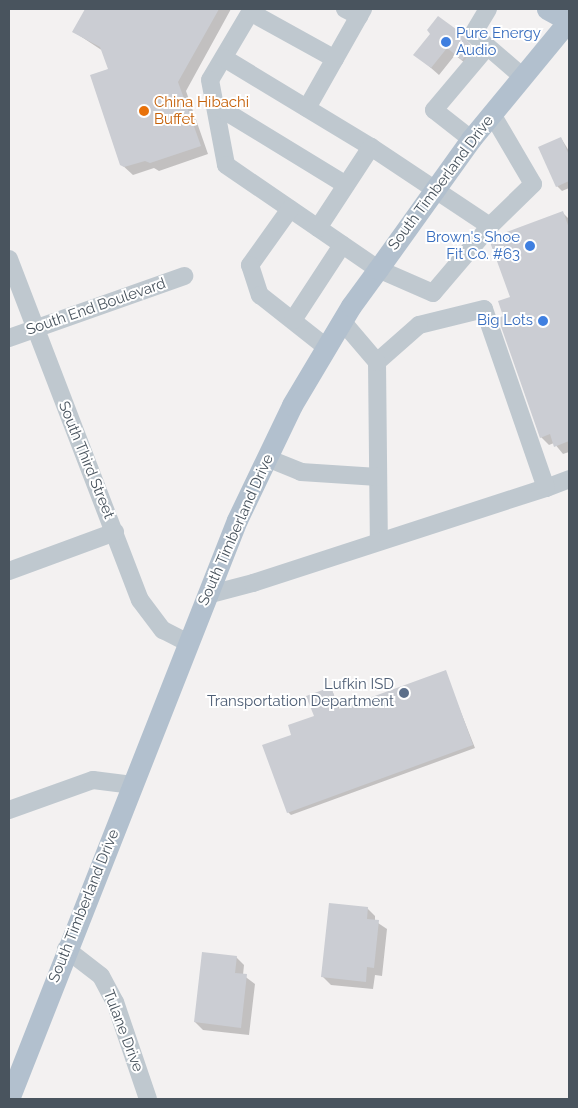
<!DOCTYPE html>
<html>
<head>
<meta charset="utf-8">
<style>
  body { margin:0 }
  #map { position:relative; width:578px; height:1108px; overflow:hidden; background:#f3f1f1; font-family:Raleway,sans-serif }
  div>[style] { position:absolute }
  .shadow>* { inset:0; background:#0003 }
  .building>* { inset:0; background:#cbcdd3 }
  .minor>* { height:18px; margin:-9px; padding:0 9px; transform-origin:9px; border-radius:9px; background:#bfc8cf }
  .major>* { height:21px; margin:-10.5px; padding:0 10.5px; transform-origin:10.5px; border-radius:10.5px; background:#b2c0ce }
  .dots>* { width:14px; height:14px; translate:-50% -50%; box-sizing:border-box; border:2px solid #fff; border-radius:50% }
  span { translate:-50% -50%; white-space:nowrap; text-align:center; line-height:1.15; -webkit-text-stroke:4px #fff; paint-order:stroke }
  .shop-label { font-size:15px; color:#366cbe }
  .left { translate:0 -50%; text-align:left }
  .right { translate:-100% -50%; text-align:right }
  .food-label { font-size:15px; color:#c56008 }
  .street-label { font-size:15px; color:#49545e }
  .service-label { font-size:15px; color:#4e5e75 }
  .frame { position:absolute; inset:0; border:10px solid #49545e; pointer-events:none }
</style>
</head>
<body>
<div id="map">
  <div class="shadow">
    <i style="clip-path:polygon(86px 9px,231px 9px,186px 91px,208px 154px,159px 171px,154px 168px,133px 175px,121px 164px,109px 70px,103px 51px,74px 32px)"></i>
    <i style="clip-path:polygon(431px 34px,468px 42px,480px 56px,470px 67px,455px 55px,439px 75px,415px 54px)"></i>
    <i style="clip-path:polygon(561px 138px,569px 151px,569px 188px,562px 191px,557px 186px)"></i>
    <i style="clip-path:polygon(563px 213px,569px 219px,569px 452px,563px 454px,554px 443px,549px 445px,541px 437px,505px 317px,512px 298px)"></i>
    <i style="clip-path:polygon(445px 672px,475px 748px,291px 815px,288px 812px,293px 735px,315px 717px,331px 688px,340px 710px)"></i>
    <i style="clip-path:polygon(367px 908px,375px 916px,375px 921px,387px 929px,382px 976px,375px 975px,373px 989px,331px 985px,323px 977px)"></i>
    <i style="clip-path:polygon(236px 957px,244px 965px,243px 975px,255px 984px,249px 1035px,203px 1030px,195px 1022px)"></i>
  </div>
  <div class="building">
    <i style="clip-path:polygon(85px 9px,219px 9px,178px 82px,201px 146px,150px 163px,145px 161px,124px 167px,120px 165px,90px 75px,108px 69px,100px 47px,72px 32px)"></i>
    <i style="clip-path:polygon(438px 16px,460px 32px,473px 48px,462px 60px,447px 48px,431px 68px,413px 55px,430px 34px,427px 30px)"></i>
    <i style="clip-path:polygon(561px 137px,569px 155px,569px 181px,556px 187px,538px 147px)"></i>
    <i style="clip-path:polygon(563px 211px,569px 228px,569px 441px,554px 447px,550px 434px,540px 438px,498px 318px,503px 316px,498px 301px,510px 297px,490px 242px,496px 236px)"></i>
    <i style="clip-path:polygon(446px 670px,473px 745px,287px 813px,262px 745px,291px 735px,288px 725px,314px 716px,306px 696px,331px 687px,339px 709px)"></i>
    <i style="clip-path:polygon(329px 903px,368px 907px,367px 919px,379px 920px,374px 968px,367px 967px,366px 982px,321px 977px)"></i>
    <i style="clip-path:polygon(202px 952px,237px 956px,235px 973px,247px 974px,241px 1028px,194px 1022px)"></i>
  </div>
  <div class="minor">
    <i style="left:252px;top:9px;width:82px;rotate:120.6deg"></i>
    <i style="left:210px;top:80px;width:86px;rotate:79.3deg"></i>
    <i style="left:226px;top:165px;width:184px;rotate:34.4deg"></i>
    <i style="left:378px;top:269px;width:60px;rotate:23.6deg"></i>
    <i style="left:433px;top:293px;width:88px;rotate:-49.6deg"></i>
    <i style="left:490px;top:226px;width:60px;rotate:-44.3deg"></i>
    <i style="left:533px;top:184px;width:81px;rotate:-120.4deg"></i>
    <i style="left:345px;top:9px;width:16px;rotate:27deg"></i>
    <i style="left:488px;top:9px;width:29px;rotate:121deg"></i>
    <i style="left:473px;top:34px;width:66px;rotate:40.7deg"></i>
    <i style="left:250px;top:12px;width:97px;rotate:28.9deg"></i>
    <i style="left:224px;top:58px;width:172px;rotate:31.2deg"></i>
    <i style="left:371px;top:147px;width:143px;rotate:33.6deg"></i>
    <i style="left:215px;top:105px;width:153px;rotate:31.4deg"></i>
    <i style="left:307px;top:108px;width:114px;rotate:-60.5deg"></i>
    <i style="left:471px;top:139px;width:47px;rotate:-141.9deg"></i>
    <i style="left:434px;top:110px;width:82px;rotate:-49.9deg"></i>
    <i style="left:290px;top:209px;width:69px;rotate:125.5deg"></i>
    <i style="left:250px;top:265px;width:32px;rotate:72deg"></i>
    <i style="left:260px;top:295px;width:85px;rotate:38.3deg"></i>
    <i style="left:318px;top:228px;width:97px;rotate:-56.8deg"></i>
    <i style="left:9px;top:259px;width:365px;rotate:69deg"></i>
    <i style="left:140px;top:600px;width:38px;rotate:53deg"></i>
    <i style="left:163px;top:630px;width:28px;rotate:27deg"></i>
    <i style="left:293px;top:320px;width:90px;rotate:-56.8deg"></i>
    <i style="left:9px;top:338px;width:186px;rotate:-19.5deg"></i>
    <i style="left:377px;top:362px;width:179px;rotate:89.4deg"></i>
    <i style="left:267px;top:458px;width:37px;rotate:22deg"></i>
    <i style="left:301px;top:472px;width:77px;rotate:3.7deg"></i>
    <i style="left:546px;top:488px;width:25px;rotate:-21deg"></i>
    <i style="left:9px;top:571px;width:113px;rotate:-20.2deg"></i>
    <i style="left:207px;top:595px;width:48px;rotate:-14.6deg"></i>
    <i style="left:253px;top:583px;width:308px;rotate:-18deg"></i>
    <i style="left:546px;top:488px;width:189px;rotate:-109.1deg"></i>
    <i style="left:484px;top:309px;width:67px;rotate:166.2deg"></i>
    <i style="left:419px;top:325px;width:56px;rotate:138.6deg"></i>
    <i style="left:377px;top:362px;width:54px;rotate:-130.5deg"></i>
    <i style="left:9px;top:810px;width:89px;rotate:-19.7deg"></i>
    <i style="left:93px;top:780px;width:40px;rotate:7.1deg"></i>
    <i style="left:66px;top:949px;width:44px;rotate:37.6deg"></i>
    <i style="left:101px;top:976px;width:30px;rotate:62deg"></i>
    <i style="left:115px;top:1002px;width:102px;rotate:71.2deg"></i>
  </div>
  <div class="major">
    <i style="left:547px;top:9px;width:25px;rotate:29deg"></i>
    <i style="left:9px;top:1099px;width:622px;rotate:-68.51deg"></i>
    <i style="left:237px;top:520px;width:127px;rotate:-64.4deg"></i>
    <i style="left:292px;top:405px;width:115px;rotate:-59.2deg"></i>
    <i style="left:351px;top:306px;width:46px;rotate:-53.9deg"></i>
    <i style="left:378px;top:269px;width:160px;rotate:-54.4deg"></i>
    <i style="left:471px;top:139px;width:154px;rotate:-50.5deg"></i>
  </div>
  <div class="dots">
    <i style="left:446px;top:42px;background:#3f7fe0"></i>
    <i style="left:144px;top:111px;background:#e8710a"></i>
    <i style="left:530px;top:246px;background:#3f7fe0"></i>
    <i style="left:543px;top:321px;background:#3f7fe0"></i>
    <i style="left:404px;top:693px;background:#5c6f8a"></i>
  </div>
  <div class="shop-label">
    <span class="left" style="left:456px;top:42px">Pure Energy<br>Audio</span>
    <span class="right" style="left:520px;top:246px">Brown's Shoe<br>Fit Co. #63</span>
    <span class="right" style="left:533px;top:321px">Big Lots</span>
  </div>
  <div class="food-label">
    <span class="left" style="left:154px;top:111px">China Hibachi<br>Buffet</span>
  </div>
  <div class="street-label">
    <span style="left:441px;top:183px;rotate:-53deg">South Timberland Drive</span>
    <span style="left:96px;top:307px;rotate:-19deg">South End Boulevard</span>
    <span style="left:86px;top:460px;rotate:68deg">South Third Street</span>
    <span style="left:236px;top:530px;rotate:-66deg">South Timberland Drive</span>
    <span style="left:84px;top:906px;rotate:-68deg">South Timberland Drive</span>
    <span style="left:123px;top:1031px;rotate:69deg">Tulane Drive</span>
  </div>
  <div class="service-label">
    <span class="right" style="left:394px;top:693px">Lufkin ISD<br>Transportation Department</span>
  </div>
  <div class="frame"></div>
</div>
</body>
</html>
